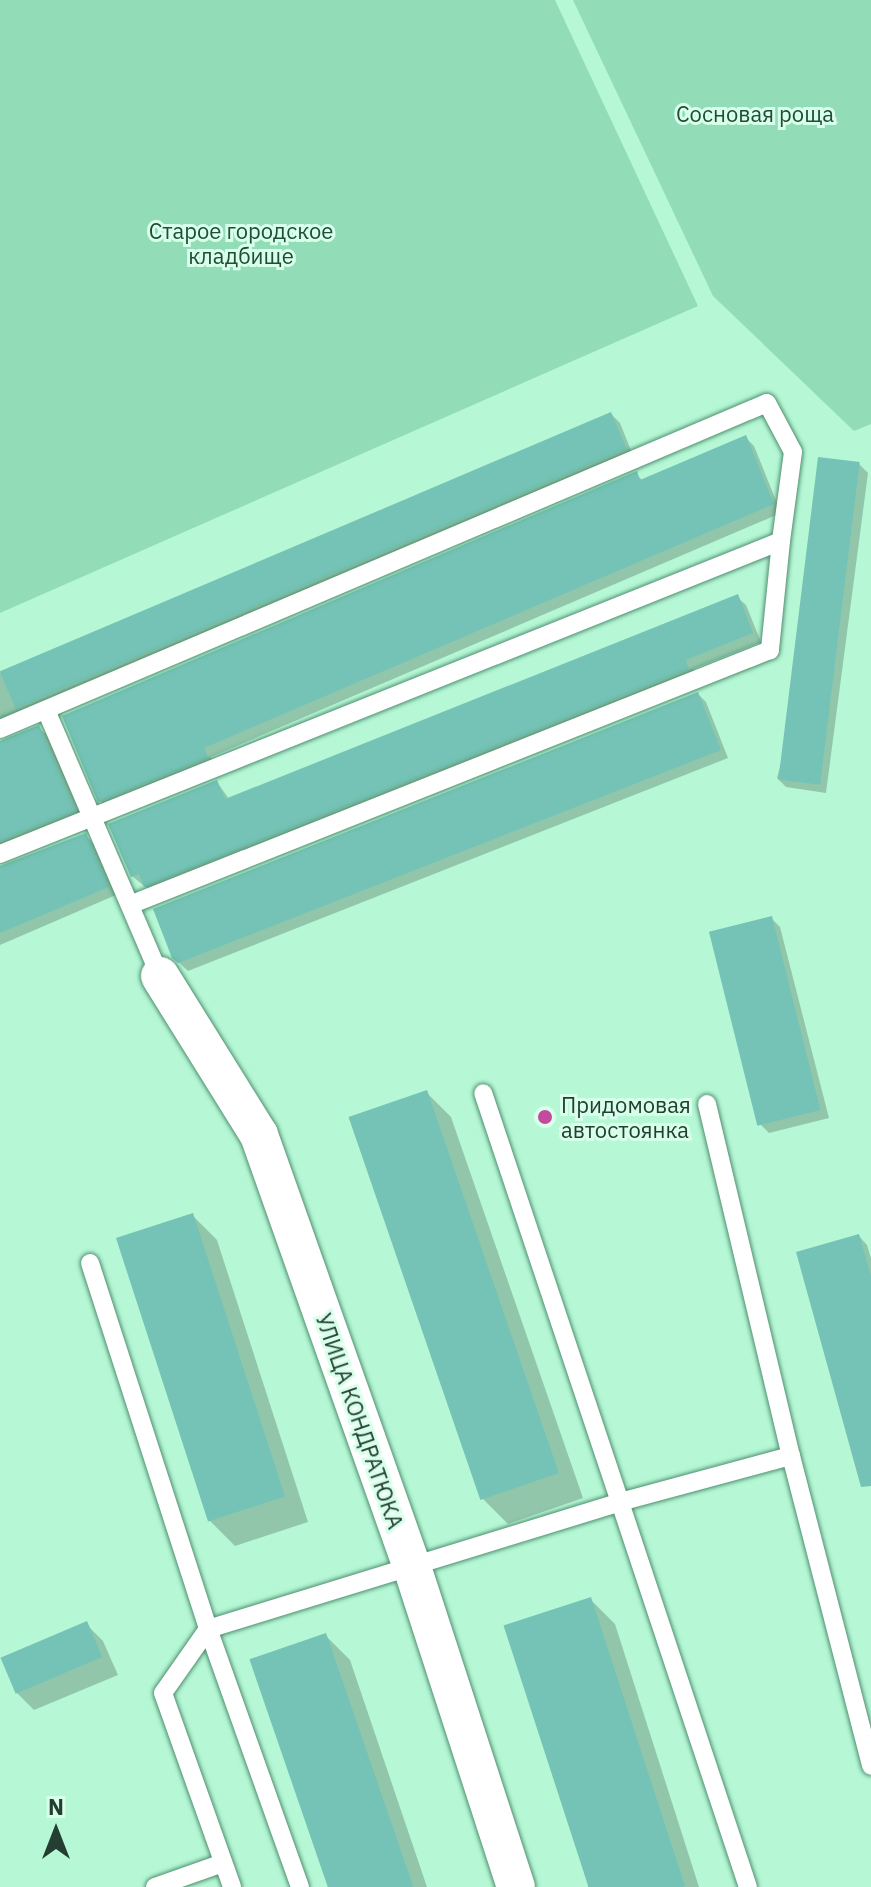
<!DOCTYPE html>
<html>
<head>
<meta charset="utf-8">
<style>
  body { margin:0 }
  #map { position:relative; width:871px; height:1887px; overflow:hidden; background:#b6f8d6; font-family:"IBM Plex Sans",sans-serif }
  div>[style] { position:absolute }
  .green>* { inset:0; background:#92ddb7 }
  .shadow>* { inset:0; background:#0003 }
  .building>* { inset:0; background:#74c3b6; transform-origin:0 0 }
  .roads { filter:drop-shadow(0 0 2px #4f8f70) drop-shadow(0 0 2px #4f8f70) }
  .service>* { height:18px; margin:-9px; padding:0 9px; transform-origin:9px; border-radius:9px; background:#fff }
  .minor>* { height:38px; margin:-19px; padding:0 19px; transform-origin:19px; border-radius:19px; background:#fff }
  .dots>* { width:22px; height:22px; translate:-50% -50%; box-sizing:border-box; border:4px solid #d8ffea; border-radius:50% }
  span { translate:-50% -50%; white-space:nowrap; text-align:center; line-height:1.15; -webkit-text-stroke:6px #d8ffea; paint-order:stroke }
  .park-label { font-size:22px; color:#204c38 }
  .poi-label { font-size:22px; color:#243f32 }
  .left { translate:0 -50%; text-align:left }
  .street-label { font-size:22px; color:#243f32 }
  .north { position:absolute; left:16px; top:1791px; width:80px; height:80px; -webkit-text-stroke:6px #d8ffea; paint-order:stroke; rotate:0deg; font-size:22px; font-weight:700; line-height:32px; text-align:center; color:#243f32 }
  .north::after { content:''; display:block; margin:auto; width:28px; height:36px; background:#243f32; clip-path:polygon(50% 0,100% 100%,50% 72%,0 100%) }
</style>
</head>
<body>
<div id="map">
  <div class="green">
    <i style="clip-path:polygon(0 0,555px 0,698px 306px,0 613px)"></i>
    <i style="clip-path:polygon(573px 0,871px 0,871px 424px,854px 431px,713px 296px)"></i>
  </div>
  <div class="shadow">
    <i style="clip-path:polygon(611px 414px,620px 423px,634px 458px,0 734px,0 673px)"></i>
    <i style="clip-path:polygon(745px 437px,754px 446px,781px 513px,211px 757px,215px 766px,109px 809px,100px 801px,636px 474px,643px 481px)"></i>
    <i style="clip-path:polygon(859px 464px,868px 473px,826px 793px,786px 787px,777px 778px)"></i>
    <i style="clip-path:polygon(737px 597px,746px 605px,761px 642px,693px 669px,697px 678px,154px 894px,132px 876px,217px 782px,229px 799px)"></i>
    <i style="clip-path:polygon(698px 694px,706px 702px,728px 758px,188px 971px,173px 957px)"></i>
    <i style="clip-path:polygon(39px 728px,48px 736px,83px 819px,0 856px,0 742px)"></i>
    <i style="clip-path:polygon(85px 835px,94px 844px,116px 895px,0 945px,0 867px)"></i>
    <i style="clip-path:polygon(772px 919px,780px 927px,829px 1118px,769px 1133px,761px 1125px)"></i>
    <i style="clip-path:polygon(426px 1092px,451px 1117px,583px 1498px,508px 1524px,483px 1499px)"></i>
    <i style="clip-path:polygon(192px 1215px,217px 1240px,308px 1522px,235px 1546px,210px 1521px)"></i>
    <i style="clip-path:polygon(859px 1236px,867px 1245px,871px 1258px,871px 1453px)"></i>
    <i style="clip-path:polygon(590px 1599px,615px 1624px,699px 1887px,588px 1887px)"></i>
    <i style="clip-path:polygon(86px 1624px,103px 1641px,118px 1675px,34px 1710px,16px 1692px)"></i>
    <i style="clip-path:polygon(325px 1635px,350px 1660px,427px 1887px,329px 1887px)"></i>
  </div>
  <div class="building">
    <i style="left:611px;top:412px;width:40px;height:664px;rotate:67deg"></i>
    <i style="clip-path:polygon(746px 435px,774px 504px,204px 748px,208px 758px,98px 802px,62px 716px,637px 471px,640px 480px)"></i>
    <i style="left:818px;top:457px;width:42px;height:325px;rotate:7deg"></i>
    <i style="clip-path:polygon(738px 594px,753px 633px,686px 660px,689px 669px,144px 887px,139px 874px,131px 877px,108px 824px,217px 780px,225px 799px)"></i>
    <i style="clip-path:polygon(698px 692px,721px 750px,178px 963px,172px 958px,153px 909px)"></i>
    <i style="clip-path:polygon(39px 725px,76px 811px,0 841px,0 741px)"></i>
    <i style="clip-path:polygon(86px 833px,109px 887px,0 933px,0 866px)"></i>
    <i style="left:772px;top:916px;width:200px;height:65px;rotate:76deg"></i>
    <i style="left:427px;top:1090px;width:405px;height:83px;rotate:71deg"></i>
    <i style="left:193px;top:1213px;width:298px;height:81px;rotate:72deg"></i>
    <i style="clip-path:polygon(859px 1234px,871px 1276px,871px 1486px,861px 1487px,796px 1252px)"></i>
    <i style="left:591px;top:1597px;width:304px;height:92px;rotate:72deg"></i>
    <i style="left:87px;top:1621px;width:39px;height:94px;rotate:67deg"></i>
    <i style="left:326px;top:1633px;width:268px;height:81px;rotate:71deg"></i>
  </div>
  <div class="roads">
    <div class="service">
      <i style="left:46px;top:710px;width:289px;rotate:66.8deg"></i>
      <i style="left:0;top:729px;width:833px;rotate:-23.03deg"></i>
      <i style="left:767px;top:403px;width:55px;rotate:62deg"></i>
      <i style="left:793px;top:452px;width:90px;rotate:97.7deg"></i>
      <i style="left:0;top:854px;width:841px;rotate:-21.84deg"></i>
      <i style="left:781px;top:541px;width:110px;rotate:95.8deg"></i>
      <i style="left:770px;top:650px;width:689px;rotate:158.28deg"></i>
      <i style="left:707px;top:1104px;width:362px;rotate:76.6deg"></i>
      <i style="left:791px;top:1456px;width:320px;rotate:75.5deg"></i>
      <i style="left:90px;top:1263px;width:385px;rotate:72.1deg"></i>
      <i style="left:208px;top:1629px;width:78px;rotate:125.1deg"></i>
      <i style="left:163px;top:1693px;width:206px;rotate:70.4deg"></i>
      <i style="left:155px;top:1887px;width:72px;rotate:-19.4deg"></i>
      <i style="left:300px;top:1887px;width:274px;rotate:-109.6deg"></i>
      <i style="left:208px;top:1629px;width:431px;rotate:-17.1deg"></i>
      <i style="left:620px;top:1502px;width:431px;rotate:-108.5deg"></i>
      <i style="left:748px;top:1887px;width:406px;rotate:-108.4deg"></i>
      <i style="left:620px;top:1502px;width:177px;rotate:-15.1deg"></i>
    </div>
    <div class="minor">
      <i style="left:160px;top:976px;width:187px;rotate:58.1deg"></i>
      <i style="left:259px;top:1135px;width:458px;rotate:70.5deg"></i>
      <i style="left:412px;top:1567px;width:336px;rotate:72deg"></i>
    </div>
  </div>
  <div class="dots">
    <i style="left:545px;top:1117px;background:#c34a9e"></i>
  </div>
  <div class="park-label">
    <span style="left:755px;top:114px">Сосновая роща</span>
    <span style="left:241px;top:243px">Старое городское<br>кладбище</span>
  </div>
  <div class="poi-label">
    <span class="left" style="left:561px;top:1117px">Придомовая<br>автостоянка</span>
  </div>
  <div class="street-label">
    <span style="left:360px;top:1421px;rotate:71deg">УЛИЦА КОНДРАТЮКА</span>
  </div>
  <div class="north">N</div>
</div>
</body>
</html>
